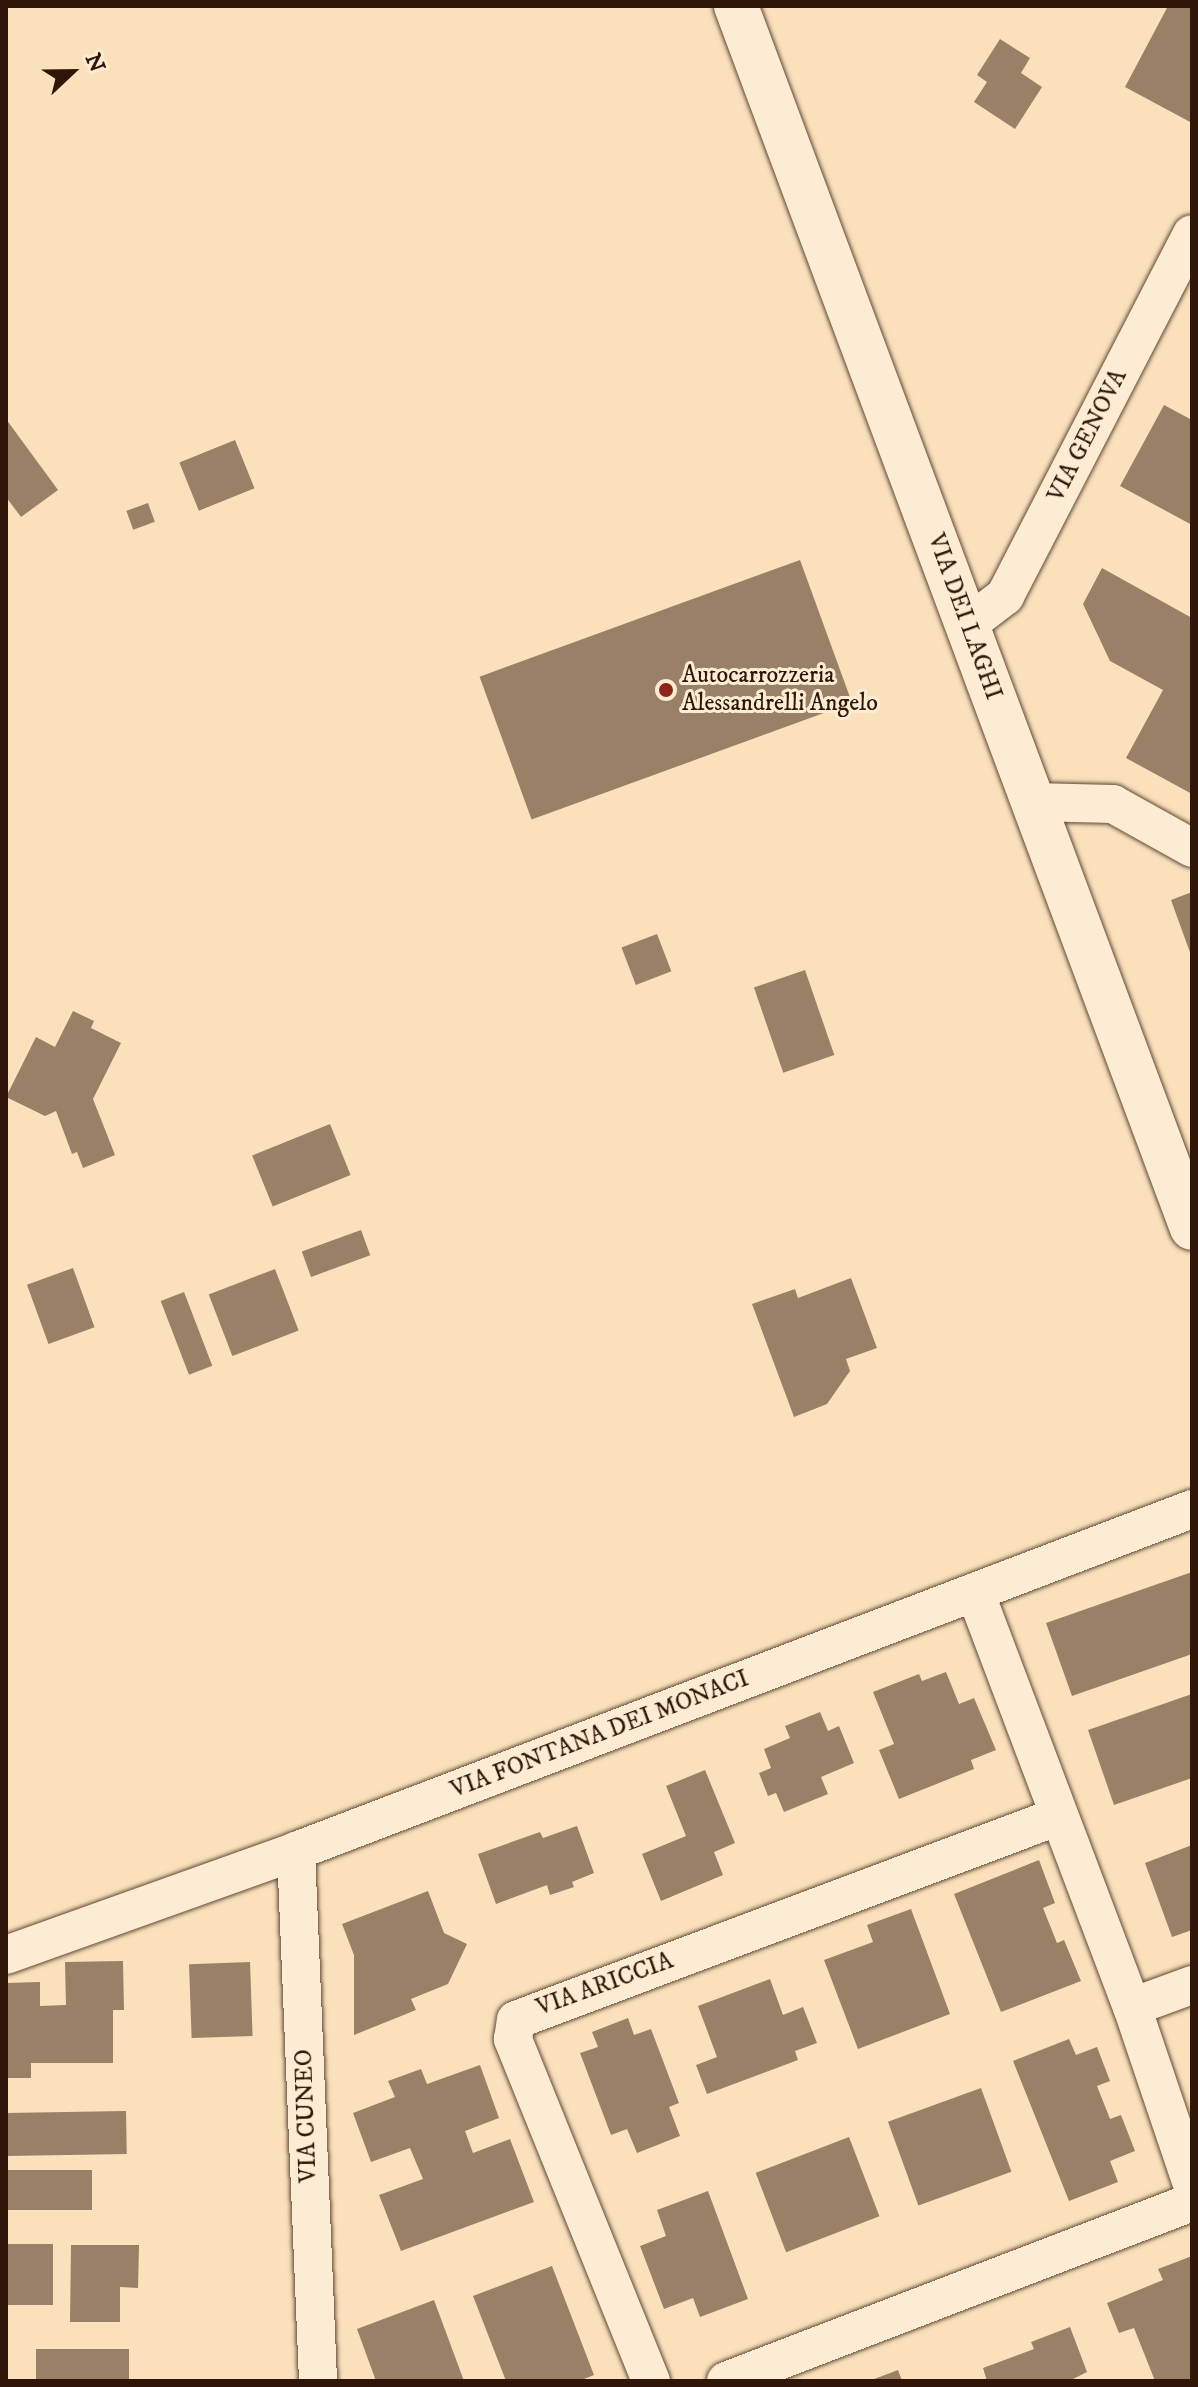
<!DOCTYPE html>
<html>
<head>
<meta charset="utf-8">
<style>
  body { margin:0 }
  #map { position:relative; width:1198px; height:2387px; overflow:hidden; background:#fae1bb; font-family:"IM FELL DW Pica",serif }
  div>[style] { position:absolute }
  .building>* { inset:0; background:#998066; transform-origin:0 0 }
  .roads { filter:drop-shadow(0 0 2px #624936) drop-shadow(0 0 2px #624936) }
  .minor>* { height:38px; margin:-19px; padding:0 19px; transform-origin:19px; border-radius:19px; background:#fcecd3 }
  .secondary>* { height:44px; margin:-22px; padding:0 22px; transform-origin:22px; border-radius:22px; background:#fcecd3 }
  .dots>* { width:22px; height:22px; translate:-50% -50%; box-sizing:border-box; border:4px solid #fcecd3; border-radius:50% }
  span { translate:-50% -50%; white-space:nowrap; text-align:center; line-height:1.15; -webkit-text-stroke:6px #fcecd3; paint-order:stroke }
  .street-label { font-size:24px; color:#301609 }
  .poi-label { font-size:24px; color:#301609 }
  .left { translate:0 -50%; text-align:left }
  .frame { position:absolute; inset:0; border:8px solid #301609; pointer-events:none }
  .north { position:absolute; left:32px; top:32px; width:80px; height:80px; -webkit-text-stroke:6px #fcecd3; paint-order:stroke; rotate:68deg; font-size:22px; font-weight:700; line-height:32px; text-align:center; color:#301609 }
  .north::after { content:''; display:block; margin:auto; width:28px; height:36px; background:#301609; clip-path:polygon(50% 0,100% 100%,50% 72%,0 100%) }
</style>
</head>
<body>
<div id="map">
  <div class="building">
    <i style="clip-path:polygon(1168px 6px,1192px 6px,1192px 123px,1125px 87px)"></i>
    <i style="clip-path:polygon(1000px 39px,1030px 58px,1021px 73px,1042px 87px,1015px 129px,974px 102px,987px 82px,977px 75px)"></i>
    <i style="clip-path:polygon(1164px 405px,1192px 420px,1192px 525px,1120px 486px)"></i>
    <i style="clip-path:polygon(6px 419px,58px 490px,21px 517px,6px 497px)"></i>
    <i style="left:235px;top:440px;width:52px;height:60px;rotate:68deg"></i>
    <i style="left:148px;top:503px;width:20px;height:23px;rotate:70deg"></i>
    <i style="left:800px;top:560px;width:152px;height:341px;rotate:70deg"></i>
    <i style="clip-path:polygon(1102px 568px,1192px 618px,1192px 794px,1126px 758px,1163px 690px,1110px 661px,1083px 604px)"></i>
    <i style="clip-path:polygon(1192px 892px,1192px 958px,1171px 900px)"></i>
    <i style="left:657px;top:934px;width:40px;height:38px;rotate:69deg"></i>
    <i style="left:805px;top:970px;width:90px;height:54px;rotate:71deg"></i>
    <i style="clip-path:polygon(73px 1011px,94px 1021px,91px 1028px,121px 1043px,93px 1099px,115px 1155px,83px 1168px,77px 1152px,72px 1154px,56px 1111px,45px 1116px,6px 1097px,36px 1037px,55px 1047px)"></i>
    <i style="left:330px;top:1124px;width:55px;height:84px;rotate:68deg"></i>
    <i style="left:361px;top:1230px;width:27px;height:63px;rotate:70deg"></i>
    <i style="left:73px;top:1268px;width:63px;height:49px;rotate:70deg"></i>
    <i style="left:275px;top:1269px;width:66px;height:71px;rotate:69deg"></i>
    <i style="clip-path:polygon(851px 1278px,877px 1348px,846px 1359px,850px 1371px,827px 1404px,794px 1417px,752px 1304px,795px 1289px,798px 1298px)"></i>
    <i style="left:184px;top:1292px;width:79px;height:25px;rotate:69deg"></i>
    <i style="clip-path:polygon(1192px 1572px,1192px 1654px,1072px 1696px,1046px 1623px)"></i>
    <i style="clip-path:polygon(946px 1672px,959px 1704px,974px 1698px,996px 1750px,971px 1760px,974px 1769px,899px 1799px,879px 1750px,894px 1744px,873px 1692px,919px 1674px,922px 1681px)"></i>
    <i style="clip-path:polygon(1192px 1694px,1192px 1778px,1114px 1805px,1088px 1730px)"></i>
    <i style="clip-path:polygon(820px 1712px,828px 1731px,839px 1726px,854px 1763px,821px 1777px,828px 1794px,784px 1812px,776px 1793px,768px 1796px,759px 1773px,771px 1768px,764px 1749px,790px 1738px,785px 1726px)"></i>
    <i style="clip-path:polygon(705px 1770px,735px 1843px,714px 1852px,723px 1875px,661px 1901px,642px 1854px,686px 1836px,666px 1786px)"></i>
    <i style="clip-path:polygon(577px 1826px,594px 1873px,572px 1882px,574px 1887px,550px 1895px,547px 1885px,496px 1904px,478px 1854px,540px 1832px,543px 1838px)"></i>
    <i style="clip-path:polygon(1192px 1845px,1192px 1930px,1172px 1937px,1145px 1863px)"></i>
    <i style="clip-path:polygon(1039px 1860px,1055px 1903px,1043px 1908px,1057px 1943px,1064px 1940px,1081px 1981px,1001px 2012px,954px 1894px)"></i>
    <i style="clip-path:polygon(428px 1891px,444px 1933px,467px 1944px,448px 1984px,411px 1999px,416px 2010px,354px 2035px,354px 1955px,342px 1924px)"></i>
    <i style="clip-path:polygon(911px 1909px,950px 2014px,858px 2049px,824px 1960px,873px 1942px,867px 1925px)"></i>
    <i style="clip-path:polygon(123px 1961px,124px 2010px,113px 2010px,113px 2063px,31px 2063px,31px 2078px,6px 2078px,6px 1983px,40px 1982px,40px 2006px,66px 2005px,65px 1962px)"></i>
    <i style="left:250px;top:1962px;width:74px;height:61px;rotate:88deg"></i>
    <i style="clip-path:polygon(770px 1979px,783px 2015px,803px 2007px,817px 2043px,795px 2051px,798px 2060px,707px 2094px,696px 2065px,717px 2057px,698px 2006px)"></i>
    <i style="clip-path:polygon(628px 2018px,634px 2035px,651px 2029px,679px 2103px,669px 2107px,680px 2136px,637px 2153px,627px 2129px,611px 2135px,580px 2053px,598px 2047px,592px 2032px)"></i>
    <i style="clip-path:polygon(1069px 2039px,1076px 2055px,1097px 2047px,1110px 2081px,1097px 2086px,1110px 2119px,1121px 2115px,1135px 2151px,1110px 2161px,1118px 2182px,1069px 2201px,1013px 2061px)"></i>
    <i style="clip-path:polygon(480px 2065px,499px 2118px,465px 2131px,473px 2153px,510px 2139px,534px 2202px,401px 2251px,379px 2195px,423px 2179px,410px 2148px,371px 2162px,353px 2113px,395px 2097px,388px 2081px,421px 2069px,427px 2084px)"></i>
    <i style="left:981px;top:2088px;width:89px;height:99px;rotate:70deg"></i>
    <i style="left:126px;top:2111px;width:43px;height:120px;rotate:89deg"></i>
    <i style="left:849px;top:2137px;width:85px;height:100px;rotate:69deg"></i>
    <i style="left:6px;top:2170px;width:86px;height:40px"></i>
    <i style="clip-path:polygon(708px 2191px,748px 2299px,700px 2317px,693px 2298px,664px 2309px,640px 2246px,666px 2236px,657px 2210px)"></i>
    <i style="left:6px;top:2244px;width:47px;height:61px"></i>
    <i style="clip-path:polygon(71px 2245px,139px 2245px,138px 2288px,120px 2287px,120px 2322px,70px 2322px)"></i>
    <i style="clip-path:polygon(1192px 2256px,1192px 2381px,1155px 2381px,1134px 2328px,1119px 2333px,1107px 2303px,1163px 2280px,1158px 2269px)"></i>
    <i style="clip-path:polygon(552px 2266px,594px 2375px,579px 2381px,506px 2381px,473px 2296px)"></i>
    <i style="clip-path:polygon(434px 2300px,464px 2381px,376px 2381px,357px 2329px)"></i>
    <i style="clip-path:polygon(1070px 2327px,1087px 2372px,1069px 2381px,987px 2381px,983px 2368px,1034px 2349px,1031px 2342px)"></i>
    <i style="left:36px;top:2349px;width:93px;height:32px"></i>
    <i style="clip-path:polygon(898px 2370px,902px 2381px,869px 2381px)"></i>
  </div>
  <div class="roads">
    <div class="minor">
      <i style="left:967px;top:625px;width:48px;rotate:-37.3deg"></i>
      <i style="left:1005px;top:596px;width:407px;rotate:-62.7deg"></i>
      <i style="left:1033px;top:802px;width:80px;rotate:1.4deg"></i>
      <i style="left:1113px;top:804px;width:90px;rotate:29.1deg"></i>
      <i style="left:975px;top:1592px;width:444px;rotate:69.3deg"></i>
      <i style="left:296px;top:1851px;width:530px;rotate:87.62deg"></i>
      <i style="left:6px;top:1955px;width:308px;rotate:-19.7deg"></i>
      <i style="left:296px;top:1851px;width:959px;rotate:-20.89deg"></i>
      <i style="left:1192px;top:1985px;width:64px;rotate:159.9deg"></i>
      <i style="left:1132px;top:2007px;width:187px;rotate:71.3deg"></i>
      <i style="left:651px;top:2381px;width:369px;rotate:-112deg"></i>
      <i style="left:513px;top:2039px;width:19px;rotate:-81deg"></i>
      <i style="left:516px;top:2020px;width:580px;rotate:-20.59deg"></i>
      <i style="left:726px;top:2381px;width:499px;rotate:-21deg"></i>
    </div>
    <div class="secondary">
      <i style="left:736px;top:6px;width:1304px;rotate:69.54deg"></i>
    </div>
  </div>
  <div class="dots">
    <i style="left:666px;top:690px;background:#8f2418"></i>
  </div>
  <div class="street-label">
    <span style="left:1088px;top:436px;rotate:-63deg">VIA GENOVA</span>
    <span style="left:964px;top:617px;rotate:70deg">VIA DEI LAGHI</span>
    <span style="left:600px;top:1735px;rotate:-21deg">VIA FONTANA DEI MONACI</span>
    <span style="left:605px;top:1985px;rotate:-20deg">VIA ARICCIA</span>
    <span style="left:307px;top:2116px;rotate:-92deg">VIA CUNEO</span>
  </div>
  <div class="poi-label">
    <span class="left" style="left:682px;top:690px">Autocarrozzeria<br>Alessandrelli Angelo</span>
  </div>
  <div class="frame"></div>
  <div class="north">N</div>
</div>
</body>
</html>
